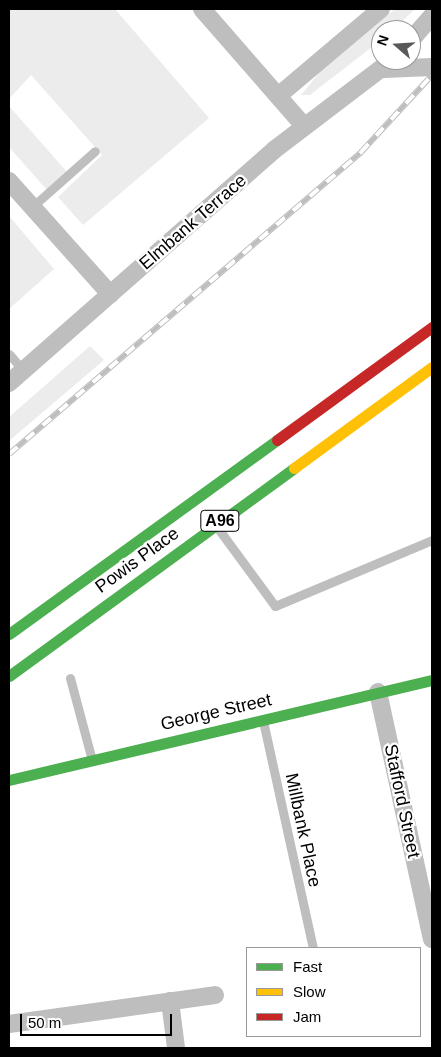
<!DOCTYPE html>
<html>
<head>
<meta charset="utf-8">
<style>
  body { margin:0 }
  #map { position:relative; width:441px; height:1057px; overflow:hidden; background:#fff; font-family:Helvetica,sans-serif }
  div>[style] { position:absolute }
  .green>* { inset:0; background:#ececec }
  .lane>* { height:9px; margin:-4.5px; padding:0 4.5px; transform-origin:4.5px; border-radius:4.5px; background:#bebebe }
  .street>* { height:18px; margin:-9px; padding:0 9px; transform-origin:9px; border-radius:9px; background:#bebebe }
  .fast>* { height:11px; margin:-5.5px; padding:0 5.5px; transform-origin:5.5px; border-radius:5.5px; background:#4caf50 }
  .slow>* { height:11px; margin:-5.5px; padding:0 5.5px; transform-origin:5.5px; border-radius:5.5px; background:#ffc107 }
  .jam>* { height:11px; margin:-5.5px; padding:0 5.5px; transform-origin:5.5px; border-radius:5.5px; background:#c62828 }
  .rail>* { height:5.5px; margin-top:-2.75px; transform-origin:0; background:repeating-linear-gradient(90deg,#fff 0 11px,#bebebe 0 22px); box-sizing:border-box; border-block:1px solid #bebebe }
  span { translate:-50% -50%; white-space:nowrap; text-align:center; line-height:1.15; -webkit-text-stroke:4.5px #fff; paint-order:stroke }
  .shield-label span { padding:1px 4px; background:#fff; border:1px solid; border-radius:4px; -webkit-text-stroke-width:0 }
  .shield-label { font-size:16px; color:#000; font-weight:700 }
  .street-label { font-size:18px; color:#000 }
  .frame { position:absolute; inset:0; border:10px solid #000; pointer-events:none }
  .legend { position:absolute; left:246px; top:947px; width:175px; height:90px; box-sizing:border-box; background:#fff; border:1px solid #999; margin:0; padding:6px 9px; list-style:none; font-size:15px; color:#000 }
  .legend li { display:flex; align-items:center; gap:10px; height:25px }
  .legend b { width:25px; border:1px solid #999 }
  .north { position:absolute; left:371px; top:20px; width:50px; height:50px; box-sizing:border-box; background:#fff; border:1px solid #999; border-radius:50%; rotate:289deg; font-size:14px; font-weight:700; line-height:20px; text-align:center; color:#000 }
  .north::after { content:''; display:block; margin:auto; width:18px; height:22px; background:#595959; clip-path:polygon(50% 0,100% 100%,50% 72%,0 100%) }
  .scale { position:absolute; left:20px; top:1014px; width:152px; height:22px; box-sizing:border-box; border:2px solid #000; border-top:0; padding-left:6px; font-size:15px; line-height:18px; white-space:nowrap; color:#000; -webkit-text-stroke:4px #fff; paint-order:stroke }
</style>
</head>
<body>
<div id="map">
  <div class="green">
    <i style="clip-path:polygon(9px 9px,115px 9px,209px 118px,83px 225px,58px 197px,102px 155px,31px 75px,9px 99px)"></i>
    <i style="clip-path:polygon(395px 9px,415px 9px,393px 30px,381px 30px,381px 40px,310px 95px,301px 95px,320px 72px)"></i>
    <i style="clip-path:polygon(9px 106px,67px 172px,47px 190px,9px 147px)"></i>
    <i style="clip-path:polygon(9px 216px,54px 269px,9px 309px)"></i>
    <i style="clip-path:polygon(90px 346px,104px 360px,9px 441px,9px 417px)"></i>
  </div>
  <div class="lane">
    <i style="left:32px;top:207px;width:84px;rotate:-41.6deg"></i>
    <i style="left:9px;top:354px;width:21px;rotate:49deg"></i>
    <i style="left:217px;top:527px;width:98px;rotate:53.7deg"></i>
    <i style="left:275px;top:606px;width:170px;rotate:-22.8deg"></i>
    <i style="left:70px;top:678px;width:85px;rotate:75deg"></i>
    <i style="left:263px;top:721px;width:232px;rotate:77.6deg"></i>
  </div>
  <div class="street">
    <i style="left:202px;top:9px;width:155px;rotate:48.9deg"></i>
    <i style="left:411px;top:40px;width:32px;rotate:-49deg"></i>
    <i style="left:384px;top:69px;width:48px;rotate:-2.4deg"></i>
    <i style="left:278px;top:96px;width:135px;rotate:-40.2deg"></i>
    <i style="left:9px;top:181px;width:152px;rotate:48.2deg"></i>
    <i style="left:9px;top:383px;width:353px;rotate:-41.3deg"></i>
    <i style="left:274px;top:150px;width:148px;rotate:-37.3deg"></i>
    <i style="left:378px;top:692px;width:253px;rotate:77.7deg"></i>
    <i style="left:170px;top:1001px;width:47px;rotate:82.7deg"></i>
    <i style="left:9px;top:1024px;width:208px;rotate:-8deg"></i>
  </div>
  <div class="fast">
    <i style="left:9px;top:634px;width:331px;rotate:-35.9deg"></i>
    <i style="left:9px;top:676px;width:353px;rotate:-36.1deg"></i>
    <i style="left:9px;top:780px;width:435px;rotate:-13.3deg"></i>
  </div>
  <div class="slow">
    <i style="left:294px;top:468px;width:171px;rotate:-36.2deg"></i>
  </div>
  <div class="jam">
    <i style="left:277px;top:440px;width:192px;rotate:-36.1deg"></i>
  </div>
  <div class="rail">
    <i style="left:9px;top:454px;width:464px;rotate:-40.6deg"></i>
    <i style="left:361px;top:152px;width:105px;rotate:-47.3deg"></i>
  </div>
  <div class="shield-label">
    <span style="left:220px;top:521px">A96</span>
  </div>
  <div class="street-label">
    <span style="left:193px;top:222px;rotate:-41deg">Elmbank Terrace</span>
    <span style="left:137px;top:560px;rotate:-36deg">Powis Place</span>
    <span style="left:216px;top:712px;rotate:-13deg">George Street</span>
    <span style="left:402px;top:801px;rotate:78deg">Stafford Street</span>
    <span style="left:303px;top:830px;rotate:78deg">Millbank Place</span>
  </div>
  <div class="frame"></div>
  <ul class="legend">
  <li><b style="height:6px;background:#4caf50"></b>Fast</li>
  <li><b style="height:6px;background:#ffc107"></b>Slow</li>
  <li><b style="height:6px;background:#c62828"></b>Jam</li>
  </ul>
  <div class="north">N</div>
  <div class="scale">50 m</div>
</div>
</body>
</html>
